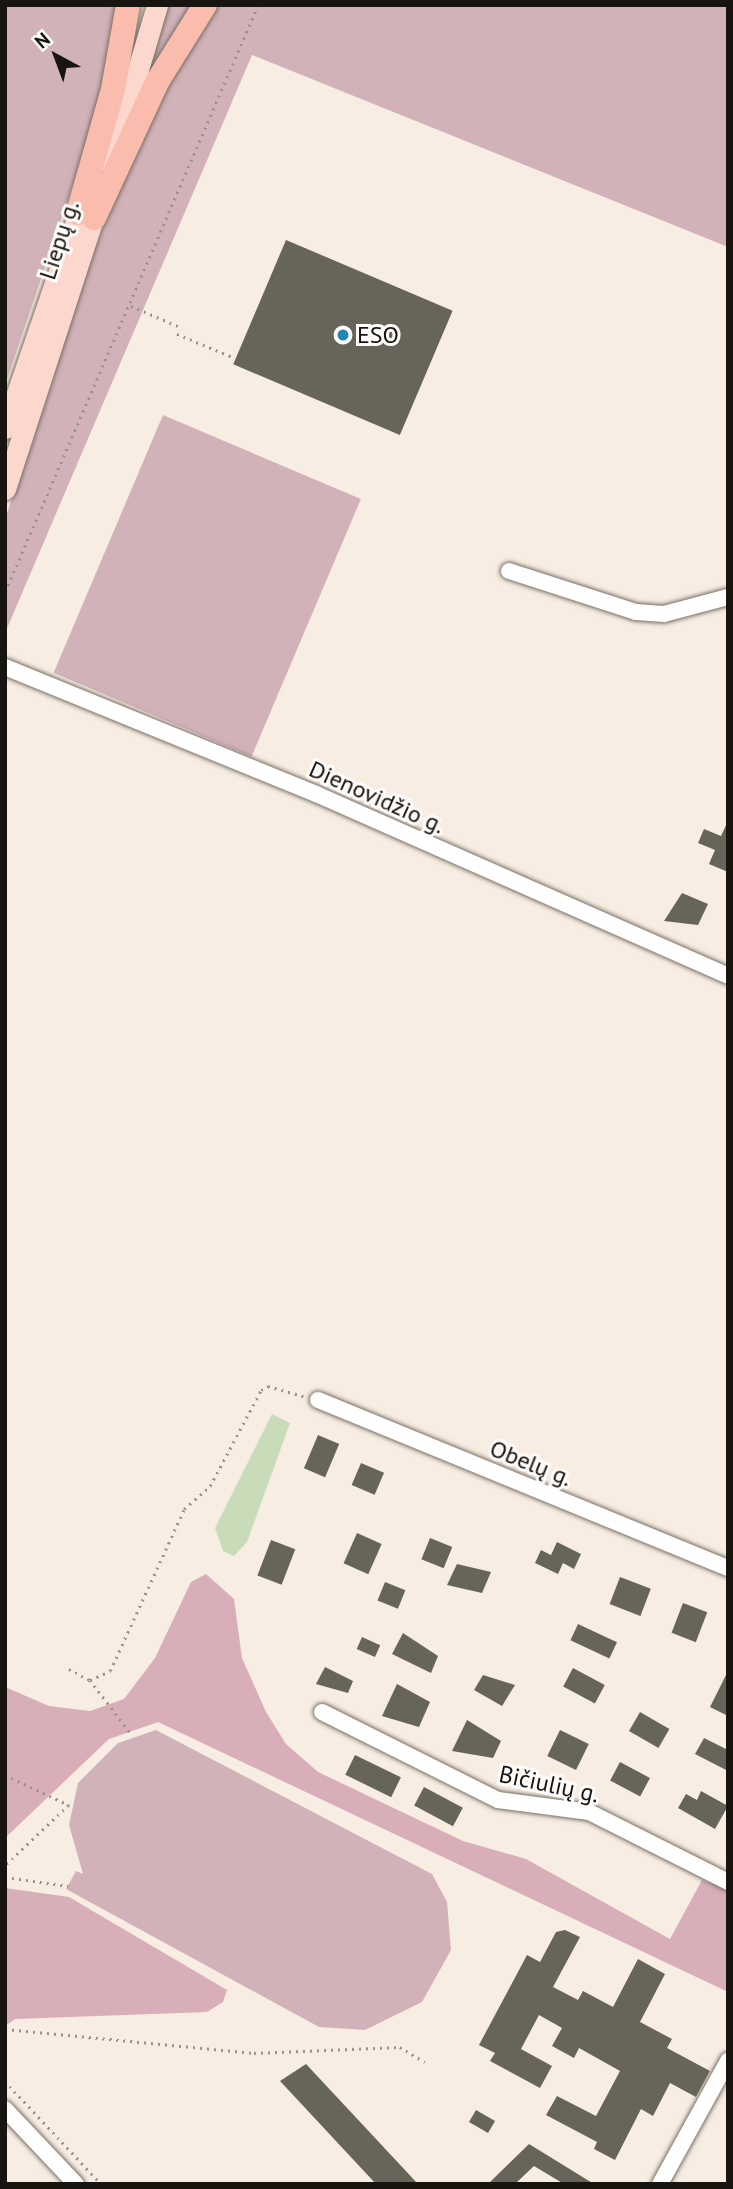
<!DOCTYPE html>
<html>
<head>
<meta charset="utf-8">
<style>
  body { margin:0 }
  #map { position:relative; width:733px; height:2189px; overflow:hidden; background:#f8ede2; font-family:"PT Sans",sans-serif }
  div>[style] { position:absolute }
  .green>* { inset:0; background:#d2b2b9; transform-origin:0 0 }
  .forest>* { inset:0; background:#d8aeb8 }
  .water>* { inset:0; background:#c8dcba }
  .building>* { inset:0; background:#676559; transform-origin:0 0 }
  .path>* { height:2.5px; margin-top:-1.25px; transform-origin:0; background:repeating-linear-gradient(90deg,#9b938b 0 2px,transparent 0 7px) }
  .roads { filter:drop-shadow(0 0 2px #7a7066) drop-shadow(0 0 2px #7a7066) }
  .minor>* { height:16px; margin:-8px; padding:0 8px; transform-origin:8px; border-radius:8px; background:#fff }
  .major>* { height:21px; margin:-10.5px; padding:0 10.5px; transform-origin:10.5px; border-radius:10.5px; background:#fcd7ce }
  .highway>* { height:24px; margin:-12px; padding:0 12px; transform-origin:12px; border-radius:12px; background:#fabcad }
  .dots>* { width:19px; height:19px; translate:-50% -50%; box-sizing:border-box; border:4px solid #fefcfa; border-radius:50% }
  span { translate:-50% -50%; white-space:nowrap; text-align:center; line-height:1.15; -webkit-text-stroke:6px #fefcfa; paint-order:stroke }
  .street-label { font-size:24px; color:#181410 }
  .poi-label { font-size:24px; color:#181410 }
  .left { translate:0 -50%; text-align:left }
  .frame { position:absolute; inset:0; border:7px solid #181410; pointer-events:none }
  .north { position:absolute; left:21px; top:21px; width:70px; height:70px; -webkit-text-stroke:5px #fefcfa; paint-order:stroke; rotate:319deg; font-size:19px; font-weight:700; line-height:28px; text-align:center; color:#181410 }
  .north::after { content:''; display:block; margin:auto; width:24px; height:32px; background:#181410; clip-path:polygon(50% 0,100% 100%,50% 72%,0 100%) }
</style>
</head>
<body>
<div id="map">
  <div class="green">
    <i style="clip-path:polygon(5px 5px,119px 5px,104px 93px,5px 385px)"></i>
    <i style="clip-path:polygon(163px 5px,193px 5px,136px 101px)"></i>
    <i style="clip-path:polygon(214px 5px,728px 5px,728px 247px,252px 55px,5px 633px,5px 520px,67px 321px,144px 121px)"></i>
    <i style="left:163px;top:415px;width:215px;height:280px;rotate:23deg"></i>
    <i style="clip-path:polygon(156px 1730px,432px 1874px,447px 1902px,451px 1950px,422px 2002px,365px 2030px,319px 2027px,66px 1889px,76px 1871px,83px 1874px,69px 1825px,78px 1783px,118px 1743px)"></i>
  </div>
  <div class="forest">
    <i style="clip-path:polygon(206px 1574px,234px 1599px,242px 1658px,266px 1712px,286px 1744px,318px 1772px,463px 1841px,526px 1859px,670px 1939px,702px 1880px,728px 1890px,728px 1992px,158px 1722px,109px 1739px,5px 1838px,5px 1687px,49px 1706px,90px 1711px,124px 1699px,155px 1658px,191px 1582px)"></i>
    <i style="clip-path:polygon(5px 1888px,69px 1897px,227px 1990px,223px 2002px,207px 2012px,15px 2019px,5px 2026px)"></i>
  </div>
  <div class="water">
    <i style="clip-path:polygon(272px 1414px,290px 1423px,247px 1542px,234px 1556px,223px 1551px,215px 1528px)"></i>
  </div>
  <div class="building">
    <i style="left:286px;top:240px;width:181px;height:135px;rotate:23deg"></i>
    <i style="clip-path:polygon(728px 821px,728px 872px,709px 864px,715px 850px,698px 843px,704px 829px,721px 836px)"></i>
    <i style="clip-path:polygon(682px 893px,708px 904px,698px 925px,664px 921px)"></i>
    <i style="left:318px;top:1435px;width:23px;height:36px;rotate:23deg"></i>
    <i style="left:361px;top:1463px;width:25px;height:24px;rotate:23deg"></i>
    <i style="left:357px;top:1533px;width:27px;height:33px;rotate:24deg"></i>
    <i style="left:430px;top:1538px;width:24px;height:23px;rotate:22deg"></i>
    <i style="left:271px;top:1540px;width:26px;height:38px;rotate:21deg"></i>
    <i style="clip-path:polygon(557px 1542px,581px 1554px,574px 1569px,563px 1563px,558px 1574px,535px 1563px,541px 1550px,551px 1555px)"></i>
    <i style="clip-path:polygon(457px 1564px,491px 1572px,482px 1593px,447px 1585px)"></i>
    <i style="left:620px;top:1577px;width:33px;height:29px;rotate:21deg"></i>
    <i style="left:385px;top:1582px;width:22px;height:20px;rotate:22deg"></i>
    <i style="left:683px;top:1603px;width:26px;height:32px;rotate:21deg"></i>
    <i style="left:578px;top:1624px;width:43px;height:18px;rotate:25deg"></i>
    <i style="clip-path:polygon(403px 1633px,438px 1656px,431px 1673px,392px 1654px)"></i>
    <i style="left:362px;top:1637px;width:20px;height:13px;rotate:24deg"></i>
    <i style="clip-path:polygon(325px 1667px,353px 1681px,348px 1693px,316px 1684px)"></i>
    <i style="left:573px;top:1668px;width:36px;height:21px;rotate:28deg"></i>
    <i style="clip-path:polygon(728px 1671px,728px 1716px,710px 1707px)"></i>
    <i style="clip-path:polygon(483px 1675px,515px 1685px,502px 1706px,474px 1690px)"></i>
    <i style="clip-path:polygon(397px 1684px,430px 1702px,419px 1727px,382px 1716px)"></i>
    <i style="left:640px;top:1712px;width:34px;height:22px;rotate:30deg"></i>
    <i style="clip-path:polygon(467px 1720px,501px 1741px,493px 1758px,452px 1751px)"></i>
    <i style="left:560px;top:1730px;width:32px;height:29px;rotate:26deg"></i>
    <i style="clip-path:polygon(704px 1738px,728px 1750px,728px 1771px,695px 1754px)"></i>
    <i style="left:355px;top:1755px;width:51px;height:22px;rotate:26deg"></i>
    <i style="left:620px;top:1762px;width:34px;height:21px;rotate:28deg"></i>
    <i style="left:424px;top:1787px;width:44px;height:21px;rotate:28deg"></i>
    <i style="clip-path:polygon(701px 1791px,728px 1806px,715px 1829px,678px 1808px,686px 1794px,697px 1800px)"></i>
    <i style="clip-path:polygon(565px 1930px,580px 1937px,553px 1987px,578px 2000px,583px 1991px,613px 2007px,638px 1959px,665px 1974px,640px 2022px,672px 2039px,667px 2048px,710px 2071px,696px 2097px,670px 2083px,653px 2116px,641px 2109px,615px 2160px,594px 2149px,597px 2142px,546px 2115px,557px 2096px,596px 2116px,620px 2071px,579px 2048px,574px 2058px,552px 2046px,562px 2028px,539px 2015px,521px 2049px,552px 2066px,540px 2088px,490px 2061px,495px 2053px,479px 2045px,527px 1955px,540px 1962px,556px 1932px)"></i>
    <i style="clip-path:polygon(306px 2064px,418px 2184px,376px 2184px,280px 2081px)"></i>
    <i style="left:476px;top:2110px;width:22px;height:14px;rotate:30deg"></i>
    <i style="clip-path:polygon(529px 2144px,594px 2184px,564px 2184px,534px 2166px,515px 2184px,488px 2184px)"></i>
  </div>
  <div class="path">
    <i style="left:131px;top:306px;width:53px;rotate:23.2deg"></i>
    <i style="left:177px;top:334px;width:63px;rotate:22.5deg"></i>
    <i style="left:5px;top:592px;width:639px;rotate:-66.68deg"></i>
    <i style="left:69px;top:1669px;width:24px;rotate:28deg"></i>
    <i style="left:90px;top:1680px;width:69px;rotate:52.6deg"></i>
    <i style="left:90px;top:1680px;width:22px;rotate:-24deg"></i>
    <i style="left:110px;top:1671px;width:178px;rotate:-65.4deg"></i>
    <i style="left:184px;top:1509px;width:35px;rotate:-41deg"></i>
    <i style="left:210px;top:1486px;width:109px;rotate:-62deg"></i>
    <i style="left:261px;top:1390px;width:8px;rotate:-30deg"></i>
    <i style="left:268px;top:1386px;width:37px;rotate:16deg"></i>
    <i style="left:5px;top:1775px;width:71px;rotate:25.1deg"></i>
    <i style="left:69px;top:1805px;width:88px;rotate:136.4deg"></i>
    <i style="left:5px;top:1877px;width:64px;rotate:8.1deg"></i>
    <i style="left:5px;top:2029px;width:250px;rotate:5.5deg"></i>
    <i style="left:254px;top:2053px;width:146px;rotate:-2.4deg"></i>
    <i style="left:400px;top:2047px;width:29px;rotate:31deg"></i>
    <i style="left:5px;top:2081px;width:141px;rotate:47deg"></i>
  </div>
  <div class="roads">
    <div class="minor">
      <i style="left:509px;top:571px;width:133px;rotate:17.9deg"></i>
      <i style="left:636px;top:612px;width:28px;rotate:4deg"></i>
      <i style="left:664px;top:614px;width:66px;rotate:-14.9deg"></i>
      <i style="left:5px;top:667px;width:336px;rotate:22.2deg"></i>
      <i style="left:316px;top:794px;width:450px;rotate:23.8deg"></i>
      <i style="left:318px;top:1400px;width:443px;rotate:22.3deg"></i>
      <i style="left:322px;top:1712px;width:197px;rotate:26.6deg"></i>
      <i style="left:498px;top:1800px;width:92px;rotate:7.5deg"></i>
      <i style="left:589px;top:1812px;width:156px;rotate:26.7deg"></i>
      <i style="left:5px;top:2109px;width:103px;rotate:46.6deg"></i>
      <i style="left:660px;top:2184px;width:141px;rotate:-61.1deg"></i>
    </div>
    <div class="major">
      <i style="left:110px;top:164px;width:166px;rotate:-73.5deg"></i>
      <i style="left:5px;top:428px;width:243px;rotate:-71deg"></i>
      <i style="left:5px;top:489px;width:302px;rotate:-72deg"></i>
    </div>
    <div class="highway">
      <i style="left:78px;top:213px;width:129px;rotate:-74.2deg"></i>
      <i style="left:113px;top:89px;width:85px;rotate:-79.9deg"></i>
      <i style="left:94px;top:218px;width:150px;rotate:-65.1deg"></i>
      <i style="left:157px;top:82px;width:91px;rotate:-58.1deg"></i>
    </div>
  </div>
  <div class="dots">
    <i style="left:343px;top:335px;background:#2189b1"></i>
  </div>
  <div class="street-label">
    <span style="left:59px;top:240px;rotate:-72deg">Liepų g.</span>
    <span style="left:377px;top:797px;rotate:24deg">Dienovidžio g.</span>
    <span style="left:531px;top:1463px;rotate:22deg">Obelų g.</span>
    <span style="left:549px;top:1784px;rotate:12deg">Bičiulių g.</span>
  </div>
  <div class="poi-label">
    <span class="left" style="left:357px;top:335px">ESO</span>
  </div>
  <div class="frame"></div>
  <div class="north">N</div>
</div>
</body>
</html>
